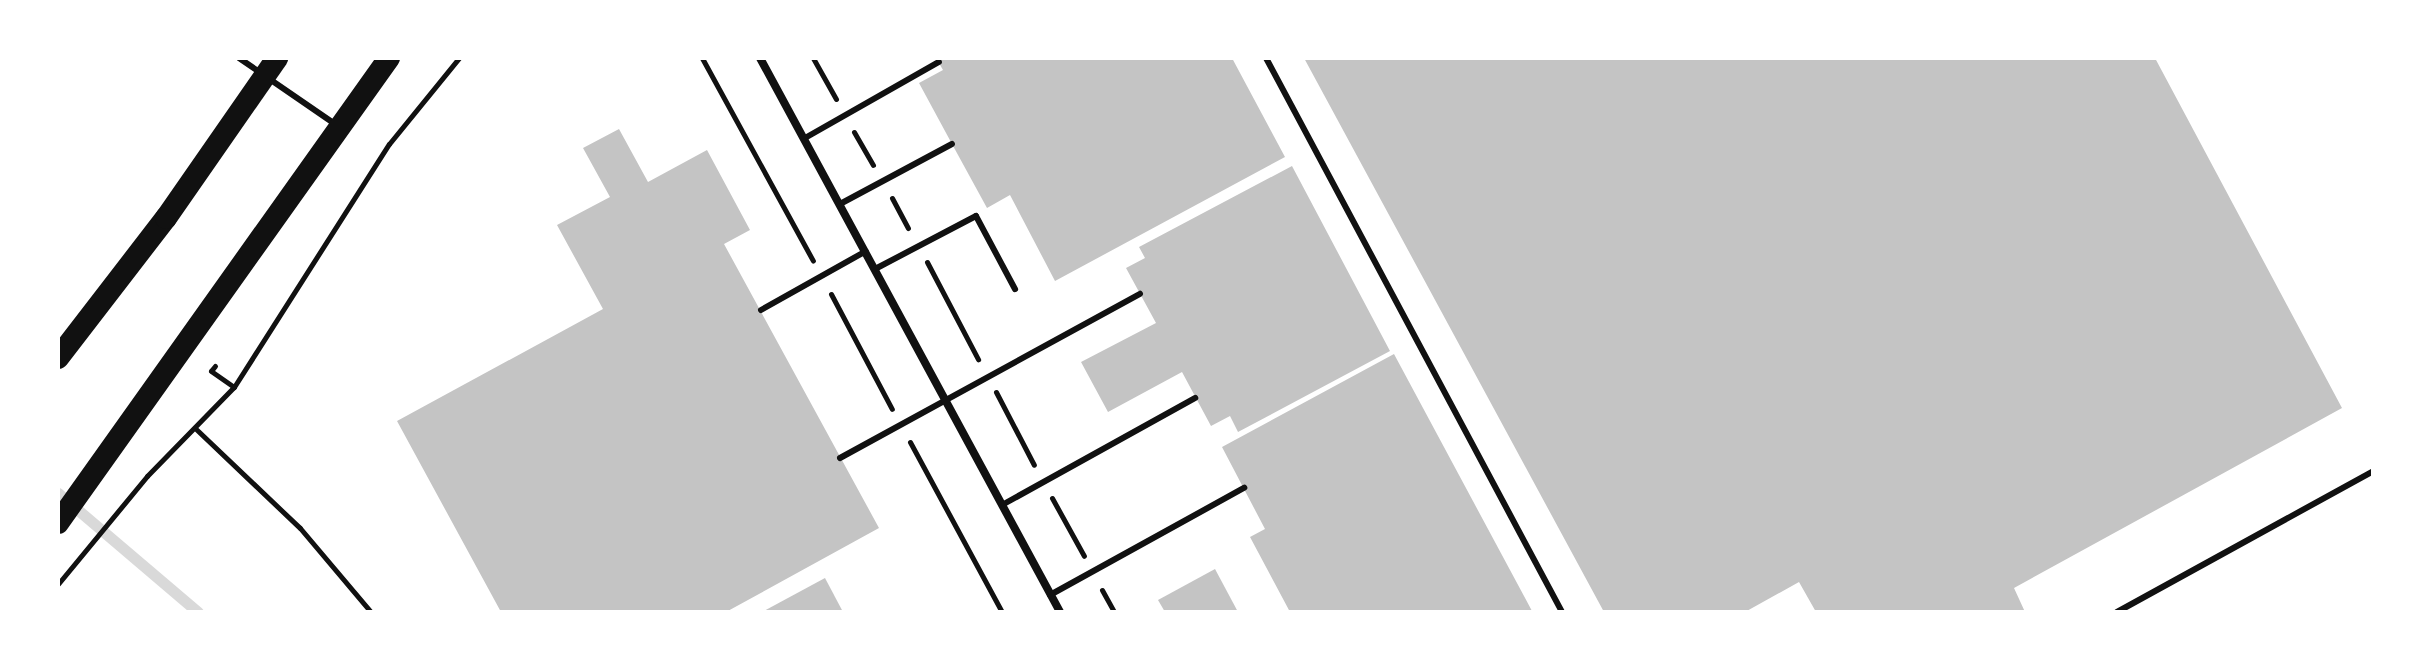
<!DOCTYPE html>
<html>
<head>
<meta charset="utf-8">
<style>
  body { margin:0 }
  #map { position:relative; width:2431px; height:670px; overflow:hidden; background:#fff; font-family:Signika,sans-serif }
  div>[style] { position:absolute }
  .stream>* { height:11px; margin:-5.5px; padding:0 5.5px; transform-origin:5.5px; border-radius:5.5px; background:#d9d9d9 }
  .building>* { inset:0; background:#c4c4c4 }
  .path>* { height:5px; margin:-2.5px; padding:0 2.5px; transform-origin:2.5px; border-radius:2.5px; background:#111 }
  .service>* { height:6px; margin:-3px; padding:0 3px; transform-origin:3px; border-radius:3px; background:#111 }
  .minor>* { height:8px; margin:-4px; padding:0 4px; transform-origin:4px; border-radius:4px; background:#111 }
  .trunk>* { height:22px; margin:-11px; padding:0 11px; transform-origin:11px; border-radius:11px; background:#111 }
  span { translate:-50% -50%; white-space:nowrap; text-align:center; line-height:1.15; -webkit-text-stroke:7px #fff; paint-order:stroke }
  .frame { position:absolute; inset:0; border:60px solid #fff; pointer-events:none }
</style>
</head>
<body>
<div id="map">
  <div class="stream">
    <i style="left:58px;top:493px;width:184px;rotate:40.4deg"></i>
  </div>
  <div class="building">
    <i style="clip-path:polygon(936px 58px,1232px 58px,1285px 157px,1055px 281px,1010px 195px,987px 208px,952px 144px,919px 83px,943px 70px)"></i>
    <i style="clip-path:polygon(1304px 58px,2155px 58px,2342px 408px,2014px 588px,2025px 612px,1816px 612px,1799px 582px,1745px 612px,1604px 612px)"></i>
    <i style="clip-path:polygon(619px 129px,648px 182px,707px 150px,750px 230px,724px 244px,879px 528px,726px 612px,501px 612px,397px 421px,603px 309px,557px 225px,610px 197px,583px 148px)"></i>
    <i style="clip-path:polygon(1292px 166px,1390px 351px,1238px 432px,1230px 416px,1211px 426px,1182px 372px,1108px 412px,1081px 362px,1156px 323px,1126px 268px,1145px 258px,1139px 247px)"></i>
    <i style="clip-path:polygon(1394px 354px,1532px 611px,1531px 612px,1290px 612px,1250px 537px,1265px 529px,1222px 447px)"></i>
    <i style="clip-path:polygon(1215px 569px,1238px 612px,1165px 612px,1158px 600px)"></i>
    <i style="clip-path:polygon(825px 578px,843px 612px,762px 612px)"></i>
  </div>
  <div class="path">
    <i style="left:702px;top:58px;width:231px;rotate:61.3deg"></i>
    <i style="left:813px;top:58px;width:47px;rotate:60.7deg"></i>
    <i style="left:854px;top:132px;width:38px;rotate:60deg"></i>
    <i style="left:892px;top:198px;width:34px;rotate:62deg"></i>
    <i style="left:927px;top:262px;width:110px;rotate:62.3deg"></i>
    <i style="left:831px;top:294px;width:130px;rotate:62.1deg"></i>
    <i style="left:215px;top:366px;width:6px;rotate:129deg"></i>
    <i style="left:211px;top:371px;width:28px;rotate:35deg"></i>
    <i style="left:996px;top:392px;width:82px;rotate:62.5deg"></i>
    <i style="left:197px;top:430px;width:142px;rotate:43.6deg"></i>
    <i style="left:300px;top:528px;width:110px;rotate:49.8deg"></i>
    <i style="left:910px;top:442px;width:193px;rotate:61.6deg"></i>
    <i style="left:1052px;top:498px;width:66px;rotate:61.1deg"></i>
    <i style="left:58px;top:584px;width:140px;rotate:-50.5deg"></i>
    <i style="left:147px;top:476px;width:124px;rotate:-45.7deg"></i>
    <i style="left:234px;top:387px;width:288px;rotate:-57.5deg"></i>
    <i style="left:389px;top:144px;width:111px;rotate:-50.9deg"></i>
    <i style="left:1102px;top:590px;width:25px;rotate:61deg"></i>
  </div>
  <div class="service">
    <i style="left:239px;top:58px;width:116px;rotate:34.5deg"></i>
    <i style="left:1266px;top:58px;width:628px;rotate:61.88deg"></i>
    <i style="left:805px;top:138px;width:154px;rotate:-29.6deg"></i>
    <i style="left:840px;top:204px;width:127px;rotate:-28.2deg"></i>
    <i style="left:875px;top:269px;width:114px;rotate:-27.7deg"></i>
    <i style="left:976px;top:216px;width:83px;rotate:61.9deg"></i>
    <i style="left:761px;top:310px;width:120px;rotate:-29.3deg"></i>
    <i style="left:840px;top:458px;width:342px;rotate:-28.7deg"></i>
    <i style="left:1002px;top:505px;width:221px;rotate:-29deg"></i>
    <i style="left:1050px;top:595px;width:222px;rotate:-28.9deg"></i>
    <i style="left:2117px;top:612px;width:292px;rotate:-28.8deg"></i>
  </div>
  <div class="minor">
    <i style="left:760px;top:58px;width:630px;rotate:61.56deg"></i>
  </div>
  <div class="trunk">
    <i style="left:58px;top:358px;width:177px;rotate:-52.4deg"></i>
    <i style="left:166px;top:218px;width:195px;rotate:-55.2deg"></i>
    <i style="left:58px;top:523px;width:571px;rotate:-54.56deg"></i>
  </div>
  <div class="frame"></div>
</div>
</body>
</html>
